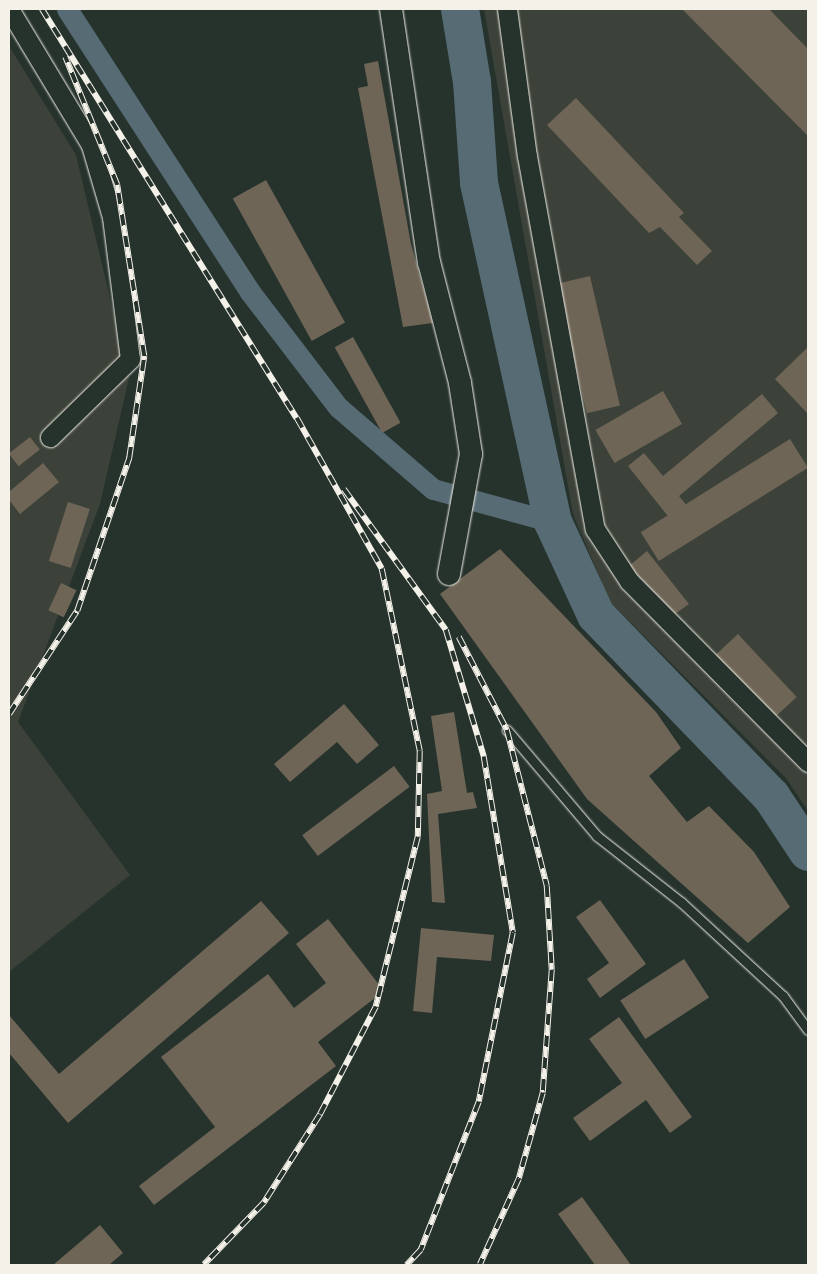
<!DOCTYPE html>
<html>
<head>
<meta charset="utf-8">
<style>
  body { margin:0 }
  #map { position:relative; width:817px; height:1274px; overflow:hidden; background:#26332d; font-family:Itim,sans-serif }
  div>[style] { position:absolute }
  .built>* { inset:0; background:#3c4239 }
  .canal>* { height:21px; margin:-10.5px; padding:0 10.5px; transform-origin:10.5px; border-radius:10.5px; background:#566b74 }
  .river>* { height:38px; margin:-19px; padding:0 19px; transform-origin:19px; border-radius:19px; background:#566b74 }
  .building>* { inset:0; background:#6e6556; transform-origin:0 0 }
  .roads { filter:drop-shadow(0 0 1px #f4f1e8) drop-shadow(0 0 1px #f4f1e8) }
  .service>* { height:9px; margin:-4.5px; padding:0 4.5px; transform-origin:4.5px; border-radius:4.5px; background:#26332d }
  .minor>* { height:19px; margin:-9.5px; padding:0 9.5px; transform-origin:9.5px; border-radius:9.5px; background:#26332d }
  .tertiary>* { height:22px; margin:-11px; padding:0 11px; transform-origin:11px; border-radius:11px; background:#26332d }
  .rail>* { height:5.5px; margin-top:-2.75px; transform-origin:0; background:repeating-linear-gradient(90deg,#26332d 0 11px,#f4f1e8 0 22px); box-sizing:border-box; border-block:1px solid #f4f1e8 }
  span { translate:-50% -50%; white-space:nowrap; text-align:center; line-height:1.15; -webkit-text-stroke:4px #26332d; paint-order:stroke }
  .frame { position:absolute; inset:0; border:10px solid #f4f1e8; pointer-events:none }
</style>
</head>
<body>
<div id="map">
  <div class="built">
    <i style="clip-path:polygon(484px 9px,808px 9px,808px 811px,786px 778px,610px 602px,573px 514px)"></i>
    <i style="clip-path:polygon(9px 46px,76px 155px,129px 378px,100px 504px,18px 722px,130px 875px,9px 972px)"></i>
  </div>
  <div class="canal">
    <i style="left:67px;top:9px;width:337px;rotate:57.1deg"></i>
    <i style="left:250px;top:292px;width:145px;rotate:52.6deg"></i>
    <i style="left:338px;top:407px;width:125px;rotate:40.8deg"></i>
    <i style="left:433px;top:489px;width:124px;rotate:15.4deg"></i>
  </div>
  <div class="river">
    <i style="left:460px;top:9px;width:74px;rotate:80.7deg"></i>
    <i style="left:472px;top:82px;width:101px;rotate:86deg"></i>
    <i style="left:479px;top:183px;width:347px;rotate:77.7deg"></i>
    <i style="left:553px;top:522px;width:102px;rotate:65.2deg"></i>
    <i style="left:596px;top:615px;width:252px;rotate:46deg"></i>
    <i style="left:771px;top:796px;width:67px;rotate:56.5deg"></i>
  </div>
  <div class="building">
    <i style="clip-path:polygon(769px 9px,808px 49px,808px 136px,683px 10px)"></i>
    <i style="clip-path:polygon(378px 61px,411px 244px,433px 323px,403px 327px,358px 88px,368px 86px,364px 64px)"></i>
    <i style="clip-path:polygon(576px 98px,684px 213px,679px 217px,712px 251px,697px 265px,660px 227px,649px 233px,547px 125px)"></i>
    <i style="left:266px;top:180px;width:163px;height:38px;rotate:61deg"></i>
    <i style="left:590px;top:276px;width:133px;height:34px;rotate:77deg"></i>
    <i style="left:353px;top:337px;width:98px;height:21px;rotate:61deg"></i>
    <i style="clip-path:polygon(808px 347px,808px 414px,775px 379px)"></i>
    <i style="left:663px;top:391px;width:38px;height:78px;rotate:60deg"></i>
    <i style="clip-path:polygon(762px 394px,778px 413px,679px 496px,688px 507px,671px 520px,628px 466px,644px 453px,663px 476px)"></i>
    <i style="left:30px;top:437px;width:16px;height:27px;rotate:52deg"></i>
    <i style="left:790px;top:439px;width:34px;height:176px;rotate:58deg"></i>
    <i style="clip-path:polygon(43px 463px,59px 482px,20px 514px,9px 500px,9px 492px)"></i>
    <i style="left:68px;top:502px;width:23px;height:62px;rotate:18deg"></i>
    <i style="clip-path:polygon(500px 549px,656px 712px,681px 748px,649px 776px,687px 822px,709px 806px,754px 852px,790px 907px,748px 943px,587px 799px,440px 594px)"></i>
    <i style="clip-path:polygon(647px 551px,689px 604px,675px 614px,629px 566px)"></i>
    <i style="left:61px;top:583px;width:17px;height:30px;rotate:25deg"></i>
    <i style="left:738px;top:634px;width:86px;height:32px;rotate:47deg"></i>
    <i style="clip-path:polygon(344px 704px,379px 745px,357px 764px,337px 742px,290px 782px,274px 764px)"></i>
    <i style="clip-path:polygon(454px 712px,467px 793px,473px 792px,477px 808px,438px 814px,445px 903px,432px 902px,427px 794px,442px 791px,431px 716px)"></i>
    <i style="left:394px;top:766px;width:26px;height:115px;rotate:53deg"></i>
    <i style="clip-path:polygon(600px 900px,646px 964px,600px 998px,587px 979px,609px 963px,576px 917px)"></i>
    <i style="clip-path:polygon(261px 901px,289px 933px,68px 1123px,9px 1053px,9px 1015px,59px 1074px)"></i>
    <i style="clip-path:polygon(328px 919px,384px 991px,318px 1042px,336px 1066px,154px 1205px,139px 1186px,215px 1127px,161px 1057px,268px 974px,294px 1008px,326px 983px,296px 944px)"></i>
    <i style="clip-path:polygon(421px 928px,494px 935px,491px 961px,437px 957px,432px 1013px,413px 1011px)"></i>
    <i style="left:684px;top:959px;width:46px;height:76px;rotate:57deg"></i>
    <i style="clip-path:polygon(619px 1017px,692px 1117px,670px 1133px,646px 1100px,590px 1141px,573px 1118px,622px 1083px,589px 1039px)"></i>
    <i style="clip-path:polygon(582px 1197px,631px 1265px,595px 1265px,558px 1214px)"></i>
    <i style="clip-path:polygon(100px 1225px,123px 1253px,109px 1265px,53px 1265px)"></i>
  </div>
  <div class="roads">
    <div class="service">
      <i style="left:507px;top:730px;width:139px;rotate:49.7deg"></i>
      <i style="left:597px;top:836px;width:107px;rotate:38.2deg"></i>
      <i style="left:681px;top:902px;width:139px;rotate:42.7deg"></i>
      <i style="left:783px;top:996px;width:42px;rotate:53.7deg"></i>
    </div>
    <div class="minor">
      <i style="left:9px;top:9px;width:159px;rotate:58.9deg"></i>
      <i style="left:91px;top:145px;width:75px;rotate:73.7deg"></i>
      <i style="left:112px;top:217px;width:143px;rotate:82.8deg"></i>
      <i style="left:130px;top:359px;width:112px;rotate:135.7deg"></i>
      <i style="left:507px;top:9px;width:148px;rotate:82.3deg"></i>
      <i style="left:527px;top:156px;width:379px;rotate:79.7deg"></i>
      <i style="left:595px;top:529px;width:62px;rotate:56.8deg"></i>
      <i style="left:629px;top:581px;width:255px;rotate:45.3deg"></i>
    </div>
    <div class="tertiary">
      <i style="left:391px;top:9px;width:256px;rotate:81.5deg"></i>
      <i style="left:429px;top:262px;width:125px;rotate:75.6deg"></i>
      <i style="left:460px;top:383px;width:72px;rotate:81.2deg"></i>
      <i style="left:471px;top:454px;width:122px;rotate:100.4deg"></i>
    </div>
  </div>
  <div class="rail">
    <i style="left:42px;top:9px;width:482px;rotate:58.1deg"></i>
    <i style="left:297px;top:418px;width:173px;rotate:60.6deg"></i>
    <i style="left:382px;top:569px;width:186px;rotate:78.2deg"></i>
    <i style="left:420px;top:751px;width:86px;rotate:91.3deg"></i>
    <i style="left:418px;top:837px;width:175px;rotate:103.9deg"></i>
    <i style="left:376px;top:1007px;width:122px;rotate:117.4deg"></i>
    <i style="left:320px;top:1115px;width:104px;rotate:122.5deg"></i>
    <i style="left:264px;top:1203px;width:86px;rotate:134.1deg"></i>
    <i style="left:344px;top:489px;width:174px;rotate:54.1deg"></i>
    <i style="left:446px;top:630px;width:133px;rotate:73.3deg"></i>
    <i style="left:484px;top:757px;width:178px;rotate:80.6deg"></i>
    <i style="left:513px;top:933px;width:172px;rotate:101.4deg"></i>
    <i style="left:479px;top:1102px;width:159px;rotate:111.4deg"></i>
    <i style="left:421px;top:1250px;width:21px;rotate:133deg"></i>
    <i style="left:459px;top:637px;width:105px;rotate:62.7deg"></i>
    <i style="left:507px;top:730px;width:161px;rotate:75.6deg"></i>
    <i style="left:547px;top:886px;width:84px;rotate:86.6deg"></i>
    <i style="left:552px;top:970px;width:123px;rotate:94.2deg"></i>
    <i style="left:543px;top:1093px;width:89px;rotate:105.6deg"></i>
    <i style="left:519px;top:1179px;width:94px;rotate:114.4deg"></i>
    <i style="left:9px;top:714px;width:123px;rotate:-56.6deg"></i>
    <i style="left:77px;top:611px;width:162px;rotate:-71.2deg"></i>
    <i style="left:129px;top:458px;width:103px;rotate:-81.6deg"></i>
    <i style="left:144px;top:356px;width:173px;rotate:-99deg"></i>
    <i style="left:117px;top:185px;width:138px;rotate:-112.1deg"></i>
  </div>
  <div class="frame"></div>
</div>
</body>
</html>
